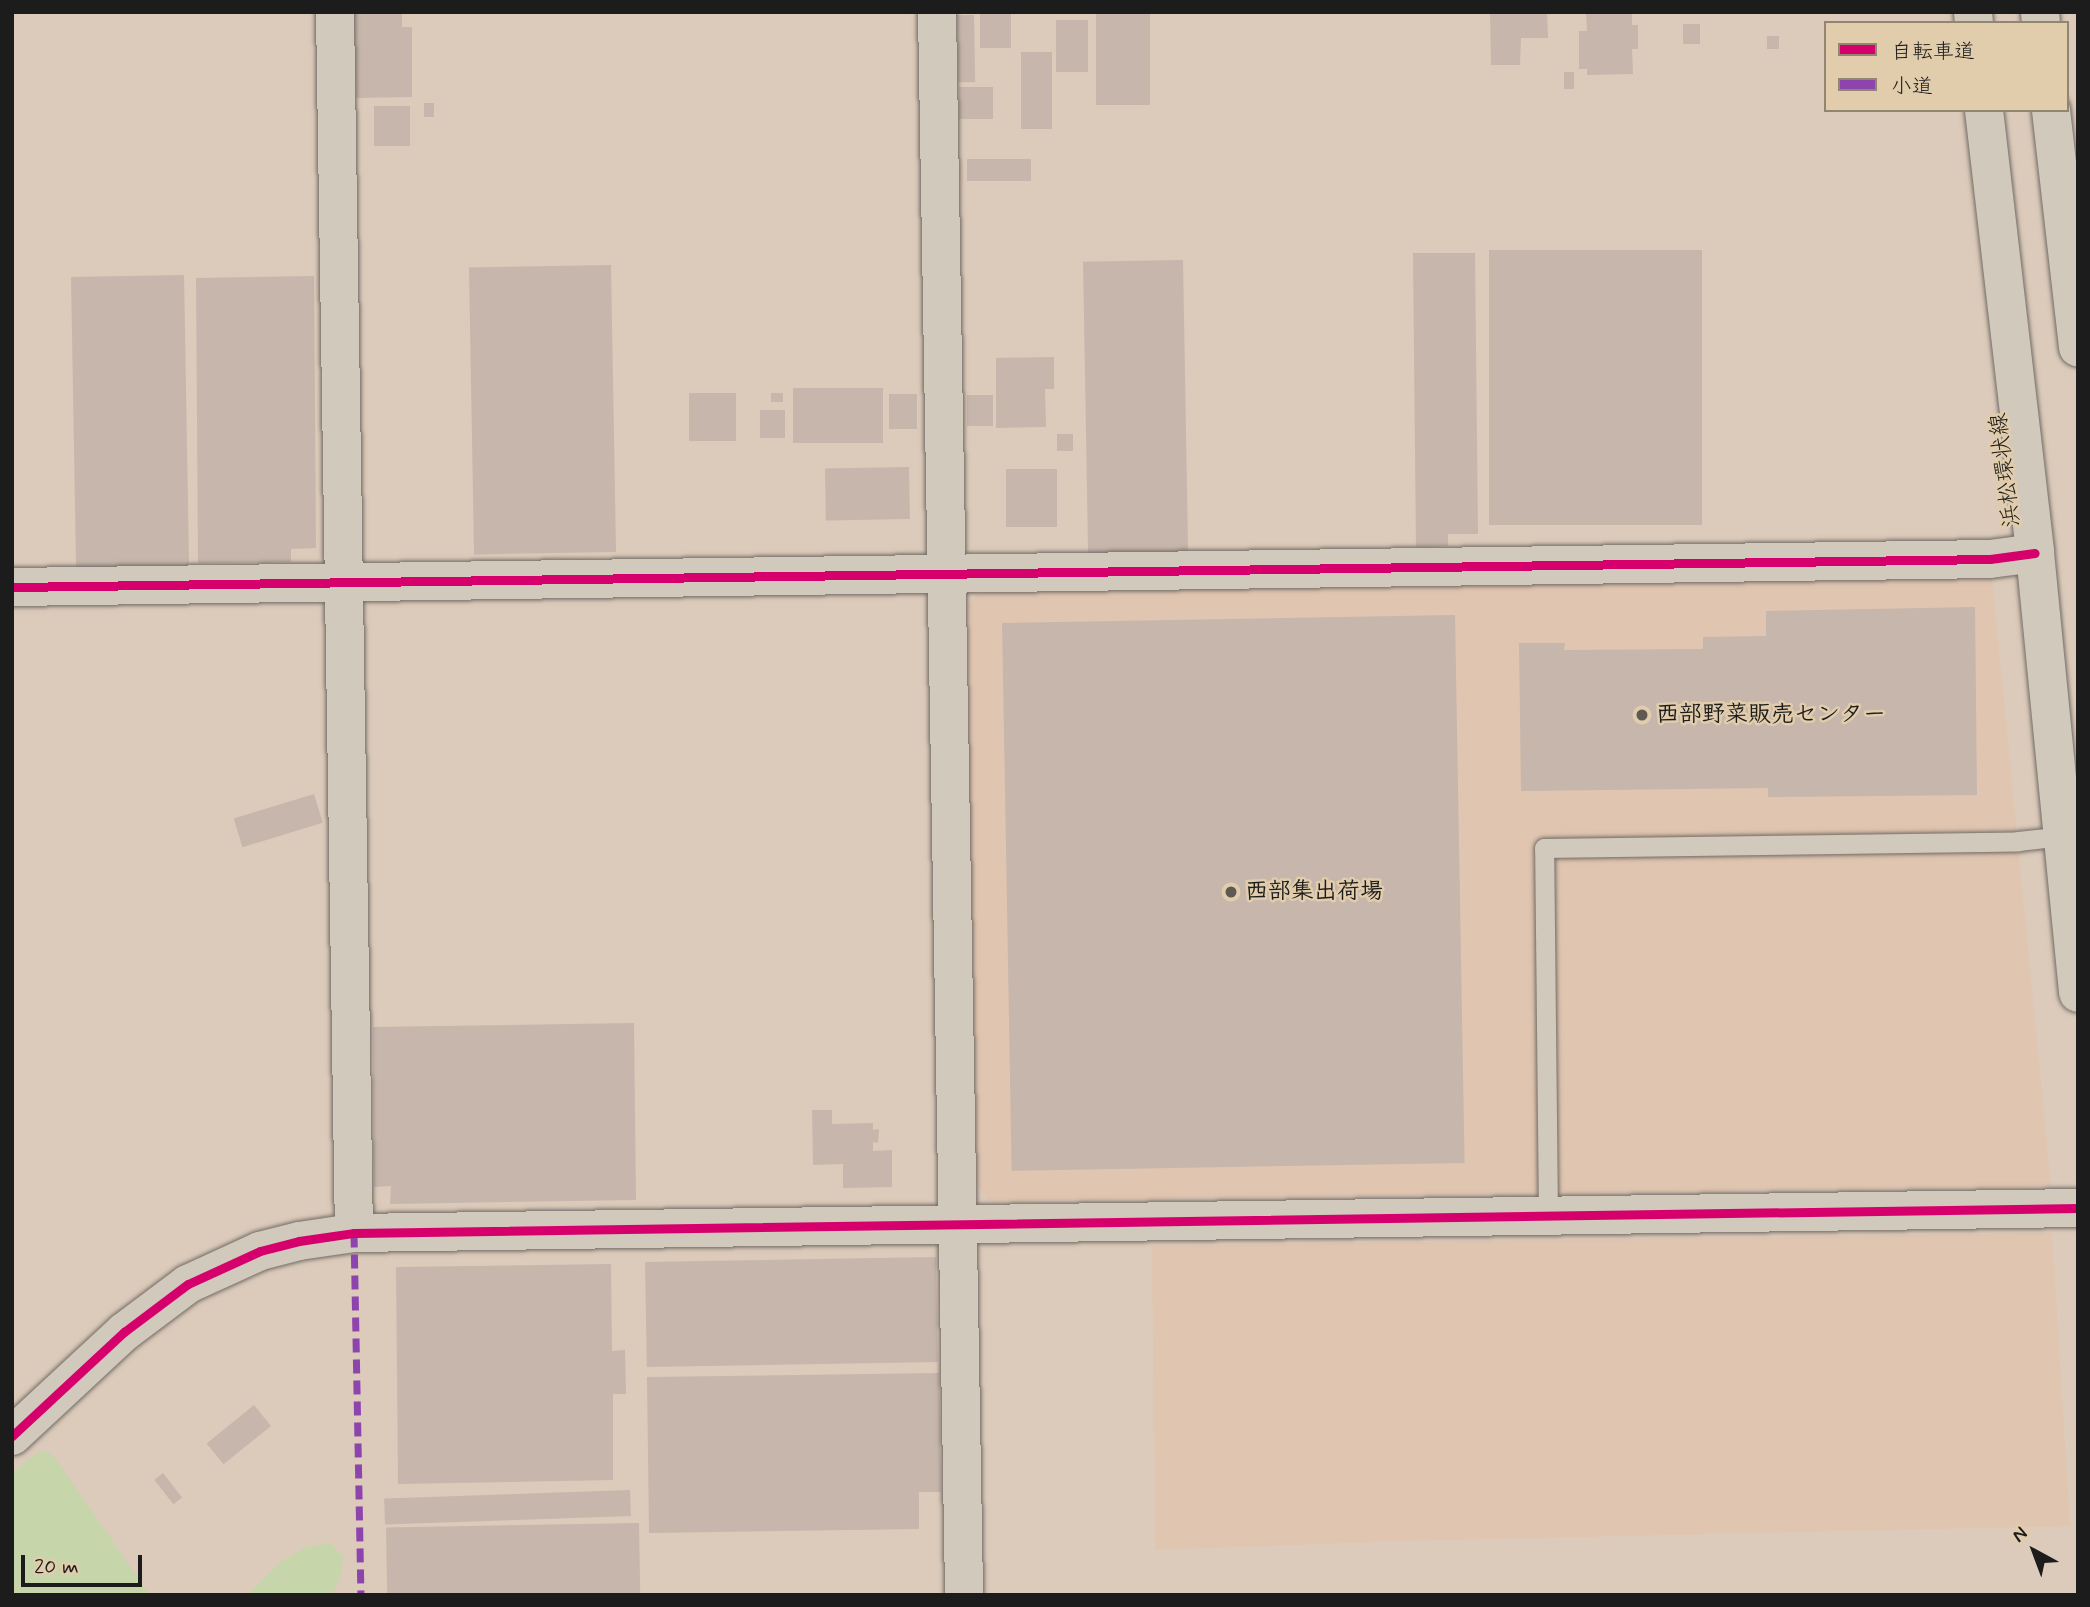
<!DOCTYPE html>
<html>
<head>
<meta charset="utf-8">
<style>
  body { margin:0 }
  #map { position:relative; width:2090px; height:1607px; overflow:hidden; background:#dccbbb; font-family:Mynerve,"Klee One",sans-serif }
  div>[style] { position:absolute }
  .built>* { inset:0; background:#e0c5b0 }
  .green>* { inset:0; background:#c6d5aa }
  .building>* { inset:0; background:#c6b6ac; transform-origin:0 0 }
  .roads { filter:drop-shadow(0 0 2px #726b64) drop-shadow(0 0 2px #726b64) }
  .lane>* { height:19px; margin:-9.5px; padding:0 9.5px; transform-origin:9.5px; border-radius:9.5px; background:#d2c9bd }
  .street>* { height:38px; margin:-19px; padding:0 19px; transform-origin:19px; border-radius:19px; background:#d2c9bd }
  .secondary>* { height:38px; margin:-19px; padding:0 19px; transform-origin:19px; border-radius:19px; background:#d2c9bd }
  .primary>* { height:38px; margin:-19px; padding:0 19px; transform-origin:19px; border-radius:19px; background:#d2c9bd }
  .quiet>* { height:7px; margin-top:-3.5px; transform-origin:0; background:repeating-linear-gradient(90deg,#8e44ad 0 14px,transparent 0 21px) }
  .cycleway>* { height:9px; margin:-4.5px; padding:0 4.5px; transform-origin:4.5px; border-radius:4.5px; background:#d6006c }
  .dots>* { width:19px; height:19px; translate:-50% -50%; box-sizing:border-box; border:4px solid #e1cdac; border-radius:50% }
  span { translate:-50% -50%; white-space:nowrap; text-align:center; line-height:1.15; -webkit-text-stroke:5px #e1cdac; paint-order:stroke }
  .street-label { font-size:23px; color:#1c1c1c }
  .poi-label { font-size:23px; color:#1c1c1c; font-weight:700 }
  .left { translate:0 -50%; text-align:left }
  .frame { position:absolute; inset:0; border:14px solid #1c1c1c; pointer-events:none }
  .legend { position:absolute; left:1824px; top:21px; width:245px; height:91px; box-sizing:border-box; background:#e1cdac; border:2px solid #928672; margin:0; padding:9px 12px; list-style:none; font-size:21px; color:#1c1c1c }
  .legend li { display:flex; align-items:center; gap:14px; height:35px }
  .legend b { width:35px; border:2px solid #928672 }
  .north { position:absolute; left:1999px; top:1516px; width:70px; height:70px; -webkit-text-stroke:5px #e1cdac; paint-order:stroke; rotate:319deg; font-size:19px; font-weight:700; line-height:28px; text-align:center; color:#1c1c1c }
  .north::after { content:''; display:block; margin:auto; width:24px; height:32px; background:#1c1c1c; clip-path:polygon(50% 0,100% 100%,50% 72%,0 100%) }
  .scale { position:absolute; left:21px; top:1555px; width:121px; height:32px; box-sizing:border-box; border:4px solid #1c1c1c; border-top:0; padding-left:9px; font-size:21px; line-height:24px; white-space:nowrap; color:#1c1c1c; -webkit-text-stroke:5px #e1cdac; paint-order:stroke }
</style>
</head>
<body>
<div id="map">
  <div class="built">
    <i style="clip-path:polygon(1992px 578px,2051px 1186px,988px 1201px,975px 1182px,965px 607px,981px 592px)"></i>
    <i style="clip-path:polygon(2052px 1233px,2070px 1526px,1403px 1541px,1155px 1550px,1152px 1246px)"></i>
  </div>
  <div class="green">
    <i style="clip-path:polygon(38px 1452px,48px 1452px,55px 1458px,150px 1595px,12px 1595px,12px 1473px)"></i>
    <i style="clip-path:polygon(330px 1543px,343px 1557px,340px 1578px,332px 1595px,247px 1595px,282px 1561px,306px 1547px)"></i>
  </div>
  <div class="building">
    <i style="clip-path:polygon(354px 12px,402px 12px,402px 27px,412px 27px,412px 97px,356px 98px)"></i>
    <i style="left:980px;top:12px;width:31px;height:36px"></i>
    <i style="left:1096px;top:12px;width:54px;height:93px"></i>
    <i style="clip-path:polygon(1490px 12px,1547px 12px,1548px 38px,1521px 38px,1520px 65px,1491px 65px)"></i>
    <i style="clip-path:polygon(1586px 12px,1632px 12px,1632px 25px,1638px 25px,1638px 49px,1632px 49px,1633px 74px,1587px 75px,1587px 69px,1579px 69px,1579px 31px,1587px 31px)"></i>
    <i style="left:974px;top:15px;width:67px;height:17px;rotate:89deg"></i>
    <i style="left:1056px;top:20px;width:32px;height:52px"></i>
    <i style="left:1683px;top:24px;width:17px;height:20px"></i>
    <i style="left:1767px;top:36px;width:12px;height:13px"></i>
    <i style="left:1021px;top:52px;width:31px;height:77px"></i>
    <i style="left:1564px;top:72px;width:10px;height:17px"></i>
    <i style="left:993px;top:87px;width:32px;height:34px;rotate:90deg"></i>
    <i style="left:424px;top:103px;width:10px;height:14px"></i>
    <i style="left:410px;top:106px;width:40px;height:36px;rotate:90deg"></i>
    <i style="left:1031px;top:159px;width:22px;height:64px;rotate:90deg"></i>
    <i style="left:1702px;top:250px;width:275px;height:213px;rotate:90deg"></i>
    <i style="clip-path:polygon(1413px 253px,1475px 253px,1478px 534px,1448px 534px,1448px 546px,1416px 547px)"></i>
    <i style="left:1183px;top:260px;width:293px;height:100px;rotate:89deg"></i>
    <i style="left:611px;top:265px;width:287px;height:142px;rotate:89deg"></i>
    <i style="left:184px;top:275px;width:291px;height:113px;rotate:89deg"></i>
    <i style="clip-path:polygon(314px 276px,316px 548px,291px 549px,291px 562px,198px 563px,196px 278px)"></i>
    <i style="clip-path:polygon(1054px 357px,1054px 389px,1045px 389px,1046px 427px,996px 428px,996px 358px)"></i>
    <i style="left:883px;top:388px;width:55px;height:90px;rotate:90deg"></i>
    <i style="left:736px;top:393px;width:48px;height:47px;rotate:90deg"></i>
    <i style="left:771px;top:393px;width:12px;height:9px"></i>
    <i style="left:889px;top:394px;width:28px;height:35px"></i>
    <i style="left:967px;top:395px;width:26px;height:31px"></i>
    <i style="left:760px;top:410px;width:25px;height:28px"></i>
    <i style="left:1057px;top:434px;width:16px;height:17px"></i>
    <i style="left:909px;top:467px;width:52px;height:84px;rotate:89deg"></i>
    <i style="left:1057px;top:469px;width:58px;height:51px;rotate:90deg"></i>
    <i style="clip-path:polygon(1975px 607px,1977px 795px,1768px 797px,1768px 788px,1521px 791px,1519px 643px,1565px 643px,1564px 650px,1703px 649px,1703px 637px,1766px 636px,1766px 611px)"></i>
    <i style="left:1455px;top:615px;width:548px;height:453px;rotate:89deg"></i>
    <i style="left:314px;top:794px;width:30px;height:84px;rotate:73deg"></i>
    <i style="clip-path:polygon(634px 1023px,636px 1200px,390px 1204px,391px 1186px,374px 1187px,373px 1027px)"></i>
    <i style="clip-path:polygon(812px 1110px,832px 1110px,832px 1124px,873px 1123px,873px 1130px,879px 1129px,878px 1143px,873px 1142px,873px 1151px,892px 1150px,892px 1187px,843px 1188px,843px 1164px,813px 1165px)"></i>
    <i style="left:936px;top:1257px;width:105px;height:291px;rotate:89deg"></i>
    <i style="clip-path:polygon(611px 1264px,612px 1351px,625px 1350px,626px 1394px,613px 1394px,613px 1480px,398px 1484px,396px 1267px)"></i>
    <i style="clip-path:polygon(939px 1373px,941px 1492px,919px 1492px,919px 1529px,649px 1533px,647px 1377px)"></i>
    <i style="left:254px;top:1405px;width:27px;height:61px;rotate:51deg"></i>
    <i style="left:163px;top:1473px;width:31px;height:11px;rotate:52deg"></i>
    <i style="left:630px;top:1490px;width:26px;height:246px;rotate:88deg"></i>
    <i style="left:639px;top:1523px;width:72px;height:253px;rotate:89deg"></i>
  </div>
  <div class="roads">
    <div class="lane">
      <i style="left:1548px;top:1216px;width:368px;rotate:-90.6deg"></i>
      <i style="left:1544px;top:848px;width:474px;rotate:-0.8deg"></i>
      <i style="left:2018px;top:841px;width:45px;rotate:-6.3deg"></i>
    </div>
    <div class="street">
      <i style="left:335px;top:12px;width:1221px;rotate:89.11deg"></i>
      <i style="left:937px;top:12px;width:1583px;rotate:89.02deg"></i>
      <i style="left:12px;top:587px;width:1978px;rotate:-0.81deg"></i>
      <i style="left:1990px;top:559px;width:45px;rotate:-7.6deg"></i>
    </div>
    <div class="secondary">
      <i style="left:12px;top:1436px;width:153px;rotate:-42.9deg"></i>
      <i style="left:124px;top:1332px;width:80px;rotate:-36.9deg"></i>
      <i style="left:188px;top:1284px;width:79px;rotate:-24.6deg"></i>
      <i style="left:260px;top:1251px;width:40px;rotate:-14.4deg"></i>
      <i style="left:299px;top:1241px;width:56px;rotate:-8.3deg"></i>
      <i style="left:354px;top:1233px;width:1724px;rotate:-0.83deg"></i>
    </div>
    <div class="primary">
      <i style="left:1973px;top:12px;width:11px;rotate:85deg"></i>
      <i style="left:2040px;top:12px;width:11px;rotate:85deg"></i>
      <i style="left:1984px;top:110px;width:446px;rotate:83.4deg"></i>
      <i style="left:2035px;top:553px;width:442px;rotate:84.4deg"></i>
      <i style="left:2051px;top:110px;width:239px;rotate:83.5deg"></i>
    </div>
  </div>
  <div class="quiet">
    <i style="left:354px;top:1233px;width:362px;rotate:88.9deg"></i>
  </div>
  <div class="cycleway">
    <i style="left:12px;top:587px;width:1978px;rotate:-0.81deg"></i>
    <i style="left:1990px;top:559px;width:45px;rotate:-7.6deg"></i>
    <i style="left:12px;top:1436px;width:153px;rotate:-42.9deg"></i>
    <i style="left:124px;top:1332px;width:80px;rotate:-36.9deg"></i>
    <i style="left:188px;top:1284px;width:79px;rotate:-24.6deg"></i>
    <i style="left:260px;top:1251px;width:40px;rotate:-14.4deg"></i>
    <i style="left:299px;top:1241px;width:56px;rotate:-8.3deg"></i>
    <i style="left:354px;top:1233px;width:1724px;rotate:-0.83deg"></i>
  </div>
  <div class="dots">
    <i style="left:1642px;top:715px;background:#5f5954"></i>
    <i style="left:1231px;top:892px;background:#5f5954"></i>
  </div>
  <div class="street-label">
    <span style="left:2006px;top:470px;rotate:-97deg">浜松環状線</span>
  </div>
  <div class="poi-label">
    <span class="left" style="left:1656px;top:715px">西部野菜販売センター</span>
    <span class="left" style="left:1245px;top:892px">西部集出荷場</span>
  </div>
  <div class="frame"></div>
  <ul class="legend">
  <li><b style="height:9px;background:#d6006c"></b>自転車道</li>
  <li><b style="height:9px;background:#8e44ad"></b>小道</li>
  </ul>
  <div class="north">N</div>
  <div class="scale">20 m</div>
</div>
</body>
</html>
